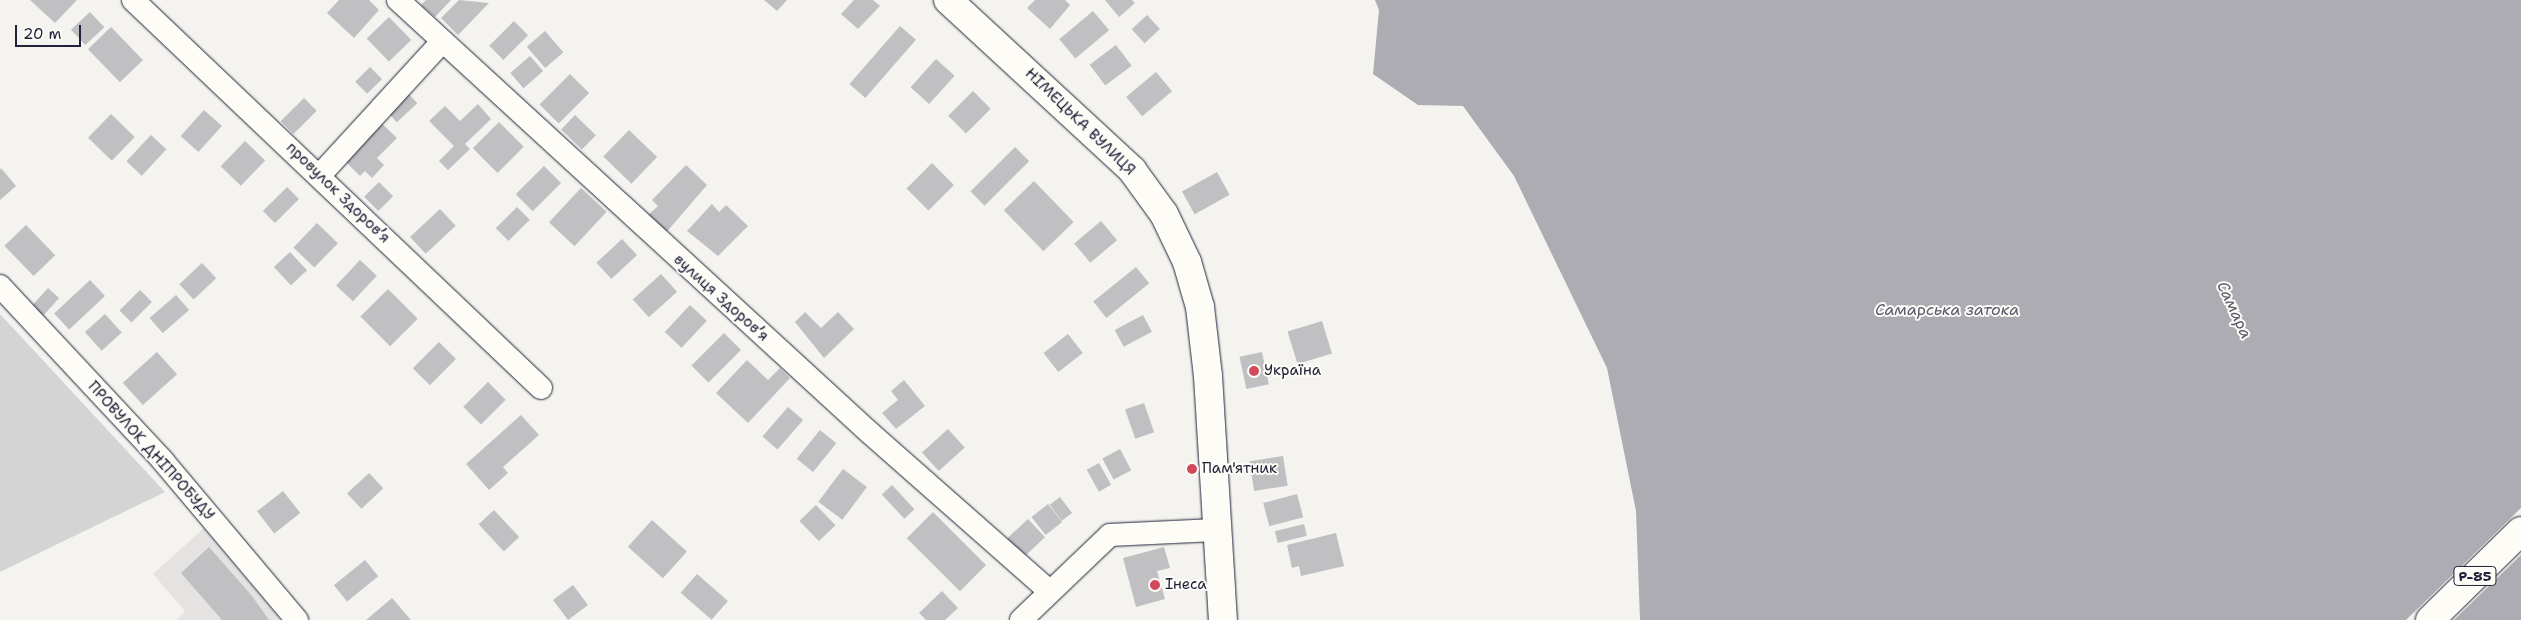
<!DOCTYPE html>
<html>
<head>
<meta charset="utf-8">
<style>
  body { margin:0 }
  #map { position:relative; width:2521px; height:620px; overflow:hidden; background:#f4f3ef; font-family:"Shantell Sans",sans-serif }
  div>[style] { position:absolute }
  .built>* { inset:0; background:#e4e3e2 }
  .green>* { inset:0; background:#d5d4d5 }
  .water>* { inset:0; background:#acacb2 }
  .pier>* { inset:0; background:#f4f3ef }
  .building>* { inset:0; background:#c0bfc2; transform-origin:0 0 }
  .roads { filter:drop-shadow(0 0 1px #22223b) drop-shadow(0 0 1px #22223b) }
  .minor>* { height:22px; margin:-11px; padding:0 11px; transform-origin:11px; border-radius:11px; background:#fdfcf7 }
  .major>* { height:28px; margin:-14px; padding:0 14px; transform-origin:14px; border-radius:14px; background:#fdfcf7 }
  .dots>* { width:14px; height:14px; translate:-50% -50%; box-sizing:border-box; border:2px solid #fdfcf7; border-radius:50% }
  span { translate:-50% -50%; white-space:nowrap; text-align:center; line-height:1.15; -webkit-text-stroke:4px #fdfcf7; paint-order:stroke }
  .shield-label span { padding:1px 4px; background:#fdfcf7; border:1px solid; border-radius:4px; -webkit-text-stroke-width:0 }
  .shield-label { font-size:14px; color:#22223b; font-weight:700 }
  .street-label { font-size:15px; color:#22223b }
  .poi-label { font-size:15px; color:#22223b }
  .left { translate:0 -50%; text-align:left }
  .water-label { font-size:16px; color:#59596b; font-style:italic }
  .scale { position:absolute; left:15px; top:25px; width:66px; height:22px; box-sizing:border-box; border:2px solid #22223b; border-top:0; padding-left:6px; font-size:15px; line-height:18px; white-space:nowrap; color:#22223b; -webkit-text-stroke:4px #fdfcf7; paint-order:stroke }
</style>
</head>
<body>
<div id="map">
  <div class="built">
    <i style="clip-path:polygon(204px 528px,281px 620px,177px 620px,185px 611px,153px 574px)"></i>
  </div>
  <div class="green">
    <i style="clip-path:polygon(0 314px,165px 492px,0 572px)"></i>
  </div>
  <div class="water">
    <i style="clip-path:polygon(1375px 0,2521px 0,2521px 620px,1640px 620px,1636px 511px,1607px 368px,1514px 176px,1463px 106px,1418px 105px,1373px 74px,1379px 10px)"></i>
  </div>
  <div class="pier">
    <i style="clip-path:polygon(2521px 508px,2521px 555px,2454px 620px,2406px 620px)"></i>
  </div>
  <div class="building">
    <i style="clip-path:polygon(30px 0,77px 0,55px 23px)"></i>
    <i style="clip-path:polygon(339px 0,369px 0,379px 10px,354px 38px,327px 13px)"></i>
    <i style="clip-path:polygon(426px 0,451px 0,435px 17px,421px 5px)"></i>
    <i style="clip-path:polygon(459px 0,489px 3px,458px 35px,441px 18px)"></i>
    <i style="clip-path:polygon(764px 0,787px 0,777px 11px)"></i>
    <i style="clip-path:polygon(854px 0,873px 0,880px 6px,858px 29px,841px 14px)"></i>
    <i style="clip-path:polygon(1035px 0,1065px 0,1070px 5px,1050px 29px,1027px 8px)"></i>
    <i style="clip-path:polygon(1105px 0,1132px 0,1135px 3px,1119px 17px)"></i>
    <i style="left:1093px;top:11px;width:25px;height:44px;rotate:50deg"></i>
    <i style="left:90px;top:12px;width:21px;height:26px;rotate:47deg"></i>
    <i style="left:1147px;top:15px;width:19px;height:21px;rotate:47deg"></i>
    <i style="left:389px;top:17px;width:32px;height:31px;rotate:46deg"></i>
    <i style="left:514px;top:21px;width:20px;height:35px;rotate:45deg"></i>
    <i style="left:900px;top:26px;width:21px;height:77px;rotate:41deg"></i>
    <i style="left:111px;top:27px;width:46px;height:32px;rotate:46deg"></i>
    <i style="left:545px;top:31px;width:28px;height:24px;rotate:49deg"></i>
    <i style="left:1116px;top:45px;width:26px;height:33px;rotate:53deg"></i>
    <i style="left:530px;top:56px;width:20px;height:26px;rotate:49deg"></i>
    <i style="left:936px;top:59px;width:25px;height:38px;rotate:42deg"></i>
    <i style="left:370px;top:67px;width:17px;height:21px;rotate:45deg"></i>
    <i style="left:1156px;top:72px;width:25px;height:39px;rotate:50deg"></i>
    <i style="left:570px;top:74px;width:27px;height:43px;rotate:45deg"></i>
    <i style="left:405px;top:90px;width:18px;height:28px;rotate:47deg"></i>
    <i style="left:973px;top:91px;width:25px;height:35px;rotate:45deg"></i>
    <i style="left:304px;top:98px;width:18px;height:33px;rotate:45deg"></i>
    <i style="clip-path:polygon(478px 104px,491px 119px,465px 144px,470px 149px,448px 170px,439px 161px,454px 146px,429px 121px,445px 106px,460px 121px)"></i>
    <i style="left:204px;top:110px;width:24px;height:35px;rotate:42deg"></i>
    <i style="left:111px;top:114px;width:33px;height:33px;rotate:44deg"></i>
    <i style="left:575px;top:115px;width:29px;height:20px;rotate:44deg"></i>
    <i style="clip-path:polygon(376px 118px,397px 138px,377px 158px,384px 165px,372px 178px,365px 171px,360px 176px,339px 155px)"></i>
    <i style="left:499px;top:122px;width:35px;height:37px;rotate:45deg"></i>
    <i style="left:629px;top:130px;width:39px;height:37px;rotate:44deg"></i>
    <i style="left:151px;top:135px;width:21px;height:36px;rotate:43deg"></i>
    <i style="left:245px;top:141px;width:28px;height:35px;rotate:44deg"></i>
    <i style="left:1015px;top:147px;width:20px;height:63px;rotate:45deg"></i>
    <i style="left:932px;top:163px;width:31px;height:36px;rotate:45deg"></i>
    <i style="clip-path:polygon(686px 165px,707px 185px,664px 235px,646px 217px,658px 206px,652px 200px)"></i>
    <i style="left:544px;top:166px;width:24px;height:40px;rotate:45deg"></i>
    <i style="clip-path:polygon(1px 168px,16px 186px,0 200px,0 170px)"></i>
    <i style="left:1217px;top:172px;width:26px;height:40px;rotate:61deg"></i>
    <i style="left:1034px;top:181px;width:57px;height:42px;rotate:46deg"></i>
    <i style="left:379px;top:182px;width:20px;height:21px;rotate:45deg"></i>
    <i style="left:287px;top:187px;width:17px;height:34px;rotate:45deg"></i>
    <i style="left:581px;top:188px;width:35px;height:47px;rotate:43deg"></i>
    <i style="clip-path:polygon(712px 204px,719px 212px,726px 205px,748px 226px,718px 256px,687px 231px)"></i>
    <i style="left:517px;top:207px;width:18px;height:30px;rotate:45deg"></i>
    <i style="left:440px;top:209px;width:23px;height:41px;rotate:47deg"></i>
    <i style="left:1101px;top:221px;width:25px;height:35px;rotate:50deg"></i>
    <i style="left:317px;top:223px;width:29px;height:34px;rotate:44deg"></i>
    <i style="left:26px;top:225px;width:42px;height:30px;rotate:46deg"></i>
    <i style="left:622px;top:239px;width:22px;height:35px;rotate:47deg"></i>
    <i style="left:290px;top:252px;width:25px;height:22px;rotate:47deg"></i>
    <i style="left:360px;top:260px;width:23px;height:35px;rotate:43deg"></i>
    <i style="left:202px;top:263px;width:21px;height:31px;rotate:47deg"></i>
    <i style="left:1136px;top:267px;width:21px;height:55px;rotate:51deg"></i>
    <i style="left:661px;top:274px;width:24px;height:38px;rotate:48deg"></i>
    <i style="left:90px;top:280px;width:22px;height:49px;rotate:47deg"></i>
    <i style="left:48px;top:288px;width:15px;height:27px;rotate:42deg"></i>
    <i style="left:388px;top:289px;width:42px;height:39px;rotate:45deg"></i>
    <i style="left:140px;top:290px;width:17px;height:29px;rotate:45deg"></i>
    <i style="left:176px;top:295px;width:20px;height:35px;rotate:49deg"></i>
    <i style="left:690px;top:305px;width:23px;height:37px;rotate:43deg"></i>
    <i style="clip-path:polygon(805px 312px,821px 328px,838px 312px,854px 329px,824px 358px,795px 322px)"></i>
    <i style="left:105px;top:314px;width:25px;height:27px;rotate:48deg"></i>
    <i style="left:1143px;top:315px;width:19px;height:32px;rotate:62deg"></i>
    <i style="left:1322px;top:321px;width:34px;height:36px;rotate:73deg"></i>
    <i style="left:724px;top:333px;width:24px;height:46px;rotate:45deg"></i>
    <i style="left:1068px;top:334px;width:24px;height:31px;rotate:52deg"></i>
    <i style="left:439px;top:342px;width:24px;height:37px;rotate:45deg"></i>
    <i style="left:157px;top:352px;width:30px;height:46px;rotate:48deg"></i>
    <i style="left:1262px;top:352px;width:33px;height:23px;rotate:78deg"></i>
    <i style="clip-path:polygon(747px 360px,768px 380px,780px 368px,790px 378px,748px 423px,716px 393px)"></i>
    <i style="clip-path:polygon(904px 380px,925px 406px,896px 429px,882px 413px,898px 400px,891px 391px)"></i>
    <i style="left:488px;top:382px;width:25px;height:35px;rotate:45deg"></i>
    <i style="left:1144px;top:403px;width:31px;height:20px;rotate:71deg"></i>
    <i style="left:788px;top:407px;width:20px;height:39px;rotate:41deg"></i>
    <i style="clip-path:polygon(521px 415px,539px 435px,503px 467px,508px 473px,489px 490px,466px 464px)"></i>
    <i style="left:948px;top:429px;width:25px;height:35px;rotate:48deg"></i>
    <i style="left:820px;top:430px;width:21px;height:37px;rotate:39deg"></i>
    <i style="left:1120px;top:449px;width:24px;height:20px;rotate:62deg"></i>
    <i style="left:1283px;top:456px;width:30px;height:34px;rotate:81deg"></i>
    <i style="left:1099px;top:463px;width:25px;height:14px;rotate:61deg"></i>
    <i style="left:843px;top:469px;width:30px;height:41px;rotate:37deg"></i>
    <i style="left:369px;top:473px;width:21px;height:30px;rotate:47deg"></i>
    <i style="left:892px;top:485px;width:33px;height:14px;rotate:47deg"></i>
    <i style="left:283px;top:491px;width:28px;height:33px;rotate:52deg"></i>
    <i style="left:1297px;top:494px;width:24px;height:35px;rotate:75deg"></i>
    <i style="left:1060px;top:497px;width:20px;height:13px;rotate:53deg"></i>
    <i style="left:1048px;top:504px;width:23px;height:21px;rotate:52deg"></i>
    <i style="left:816px;top:505px;width:28px;height:23px;rotate:46deg"></i>
    <i style="left:494px;top:510px;width:37px;height:21px;rotate:47deg"></i>
    <i style="left:933px;top:512px;width:75px;height:37px;rotate:45deg"></i>
    <i style="left:1028px;top:519px;width:25px;height:29px;rotate:47deg"></i>
    <i style="left:652px;top:520px;width:47px;height:36px;rotate:42deg"></i>
    <i style="left:1304px;top:524px;width:12px;height:30px;rotate:76deg"></i>
    <i style="clip-path:polygon(1336px 533px,1344px 566px,1301px 576px,1299px 566px,1292px 568px,1287px 545px)"></i>
    <i style="clip-path:polygon(209px 547px,252px 596px,269px 620px,222px 620px,181px 573px)"></i>
    <i style="clip-path:polygon(1164px 547px,1170px 568px,1157px 571px,1165px 599px,1136px 607px,1123px 558px)"></i>
    <i style="left:365px;top:560px;width:21px;height:40px;rotate:51deg"></i>
    <i style="left:697px;top:574px;width:41px;height:25px;rotate:41deg"></i>
    <i style="left:573px;top:585px;width:25px;height:25px;rotate:53deg"></i>
    <i style="clip-path:polygon(942px 591px,958px 608px,945px 620px,926px 620px,919px 613px)"></i>
    <i style="clip-path:polygon(392px 598px,411px 620px,366px 620px)"></i>
  </div>
  <div class="roads">
    <div class="minor">
      <i style="left:133px;top:0;width:563px;rotate:43.56deg"></i>
      <i style="left:398px;top:0;width:641px;rotate:42.53deg"></i>
      <i style="left:870px;top:433px;width:239px;rotate:41.4deg"></i>
      <i style="left:320px;top:175px;width:180px;rotate:-47.5deg"></i>
      <i style="left:0;top:286px;width:239px;rotate:47deg"></i>
      <i style="left:163px;top:461px;width:208px;rotate:49.9deg"></i>
      <i style="left:1021px;top:620px;width:123px;rotate:-43.7deg"></i>
      <i style="left:1110px;top:535px;width:105px;rotate:-2.7deg"></i>
    </div>
    <div class="major">
      <i style="left:948px;top:0;width:251px;rotate:42.7deg"></i>
      <i style="left:1132px;top:170px;width:54px;rotate:54deg"></i>
      <i style="left:1164px;top:214px;width:53px;rotate:64.4deg"></i>
      <i style="left:1187px;top:262px;width:47px;rotate:73.9deg"></i>
      <i style="left:1200px;top:307px;width:69px;rotate:83.4deg"></i>
      <i style="left:1208px;top:376px;width:244px;rotate:86.5deg"></i>
      <i style="left:2430px;top:620px;width:127px;rotate:-44.4deg"></i>
    </div>
  </div>
  <div class="dots">
    <i style="left:1254px;top:371px;background:#d1495b"></i>
    <i style="left:1192px;top:469px;background:#d1495b"></i>
    <i style="left:1155px;top:585px;background:#d1495b"></i>
  </div>
  <div class="shield-label">
    <span style="left:2475px;top:576px">Р-85</span>
  </div>
  <div class="street-label">
    <span style="left:1080px;top:122px;rotate:44deg">НІМЕЦЬКА ВУЛИЦЯ</span>
    <span style="left:338px;top:193px;rotate:44deg">провулок Здоровʼя</span>
    <span style="left:721px;top:298px;rotate:42deg">вулиця Здоровʼя</span>
    <span style="left:151px;top:451px;rotate:48deg">ПРОВУЛОК ДНІПРОБУДУ</span>
  </div>
  <div class="poi-label">
    <span class="left" style="left:1264px;top:371px">Україна</span>
    <span class="left" style="left:1202px;top:469px">Пам'ятник</span>
    <span class="left" style="left:1165px;top:585px">Інеса</span>
  </div>
  <div class="water-label">
    <span style="left:1947px;top:310px">Самарська затока</span>
    <span style="left:2234px;top:310px;rotate:65deg">Самара</span>
  </div>
  <div class="scale">20 m</div>
</div>
</body>
</html>
